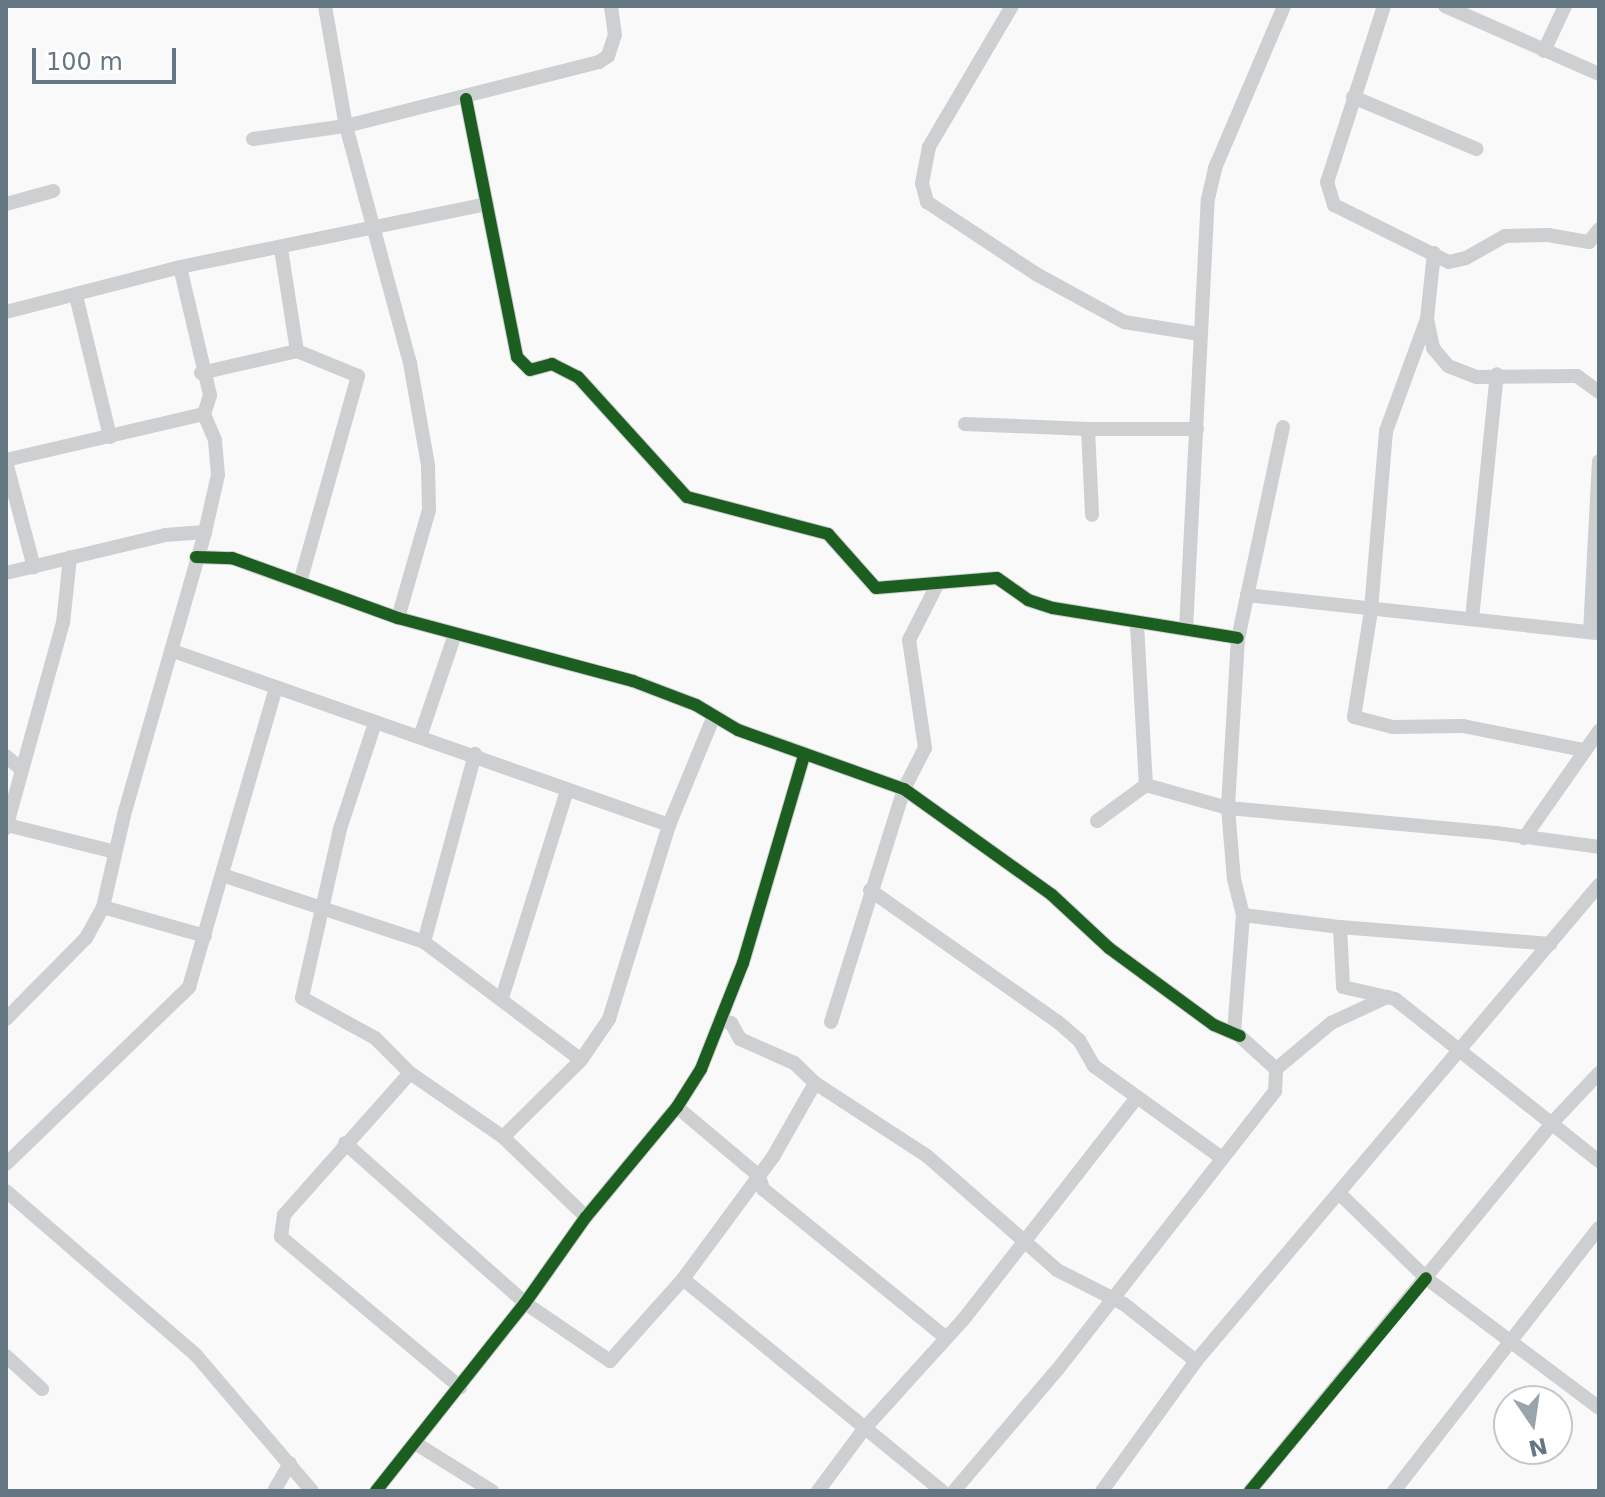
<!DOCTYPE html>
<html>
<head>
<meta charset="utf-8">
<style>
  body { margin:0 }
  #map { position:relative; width:1605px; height:1497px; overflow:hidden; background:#f9f9f9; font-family:"DejaVu Sans",sans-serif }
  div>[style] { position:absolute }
  .minor>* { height:14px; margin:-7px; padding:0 7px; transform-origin:7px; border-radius:7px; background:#cecfd0 }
  .cycleway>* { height:12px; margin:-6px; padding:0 6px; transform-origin:6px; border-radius:6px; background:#1b5e20 }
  span { translate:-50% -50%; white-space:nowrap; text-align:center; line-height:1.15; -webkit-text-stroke:8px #fff; paint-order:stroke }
  .frame { position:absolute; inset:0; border:8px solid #657683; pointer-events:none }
  .north { position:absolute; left:1493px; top:1385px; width:80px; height:80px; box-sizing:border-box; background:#fff; border:2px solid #c1c8cd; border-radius:50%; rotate:167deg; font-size:22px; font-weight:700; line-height:32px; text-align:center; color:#657683 }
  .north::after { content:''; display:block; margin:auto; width:28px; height:36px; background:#99a4ac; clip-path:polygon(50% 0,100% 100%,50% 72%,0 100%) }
  .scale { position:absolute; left:32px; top:48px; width:144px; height:36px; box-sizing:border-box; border:4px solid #657683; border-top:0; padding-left:10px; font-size:24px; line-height:28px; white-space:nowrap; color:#657683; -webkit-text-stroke:6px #fff; paint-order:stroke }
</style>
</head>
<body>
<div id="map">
  <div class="minor">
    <i style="left:325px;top:6px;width:122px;rotate:80.1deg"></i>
    <i style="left:346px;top:126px;width:245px;rotate:74.9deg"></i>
    <i style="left:410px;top:363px;width:104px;rotate:80deg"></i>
    <i style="left:428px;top:465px;width:45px;rotate:88.7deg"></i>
    <i style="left:429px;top:510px;width:112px;rotate:106deg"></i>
    <i style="left:1012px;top:6px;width:164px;rotate:120.5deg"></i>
    <i style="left:929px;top:147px;width:37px;rotate:101deg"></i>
    <i style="left:922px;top:183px;width:20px;rotate:75deg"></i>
    <i style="left:927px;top:202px;width:131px;rotate:33.4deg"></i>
    <i style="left:1036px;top:274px;width:100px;rotate:28.6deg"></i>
    <i style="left:1124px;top:322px;width:77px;rotate:9deg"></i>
    <i style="left:1384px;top:6px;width:185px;rotate:107.9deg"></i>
    <i style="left:1327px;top:182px;width:24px;rotate:73deg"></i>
    <i style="left:1334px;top:205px;width:128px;rotate:26.4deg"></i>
    <i style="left:1449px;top:262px;width:17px;rotate:-13deg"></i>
    <i style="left:1466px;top:258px;width:45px;rotate:-29.4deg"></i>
    <i style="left:1505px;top:236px;width:43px;rotate:-1.3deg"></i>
    <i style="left:1548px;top:235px;width:42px;rotate:9.7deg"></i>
    <i style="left:1589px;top:242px;width:16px;rotate:-52deg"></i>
    <i style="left:1445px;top:6px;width:168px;rotate:23.8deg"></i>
    <i style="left:1544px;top:51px;width:50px;rotate:-65deg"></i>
    <i style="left:1353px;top:97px;width:134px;rotate:22.8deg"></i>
    <i style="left:466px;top:99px;width:263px;rotate:78.8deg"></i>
    <i style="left:517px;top:357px;width:18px;rotate:45deg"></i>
    <i style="left:530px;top:370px;width:23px;rotate:-15deg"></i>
    <i style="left:552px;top:364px;width:29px;rotate:27deg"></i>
    <i style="left:578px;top:377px;width:162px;rotate:47.8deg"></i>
    <i style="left:687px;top:497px;width:146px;rotate:14.7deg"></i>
    <i style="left:828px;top:534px;width:72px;rotate:48.4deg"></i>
    <i style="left:876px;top:588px;width:121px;rotate:-4.7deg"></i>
    <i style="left:997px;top:578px;width:38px;rotate:35deg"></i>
    <i style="left:1028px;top:600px;width:26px;rotate:18deg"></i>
    <i style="left:1053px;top:608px;width:187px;rotate:9.2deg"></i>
    <i style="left:253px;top:139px;width:94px;rotate:-8deg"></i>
    <i style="left:346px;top:126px;width:261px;rotate:-14.2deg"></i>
    <i style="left:599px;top:62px;width:11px;rotate:-34deg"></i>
    <i style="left:608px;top:56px;width:22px;rotate:-72deg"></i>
    <i style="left:615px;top:35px;width:29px;rotate:-98deg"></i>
    <i style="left:6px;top:204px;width:49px;rotate:-15.5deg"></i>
    <i style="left:281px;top:249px;width:103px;rotate:81.1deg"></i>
    <i style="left:1434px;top:253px;width:66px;rotate:96.1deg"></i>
    <i style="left:1427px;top:319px;width:30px;rotate:78deg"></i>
    <i style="left:1433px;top:348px;width:23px;rotate:50deg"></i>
    <i style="left:1448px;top:366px;width:31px;rotate:21deg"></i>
    <i style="left:1477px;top:377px;width:100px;rotate:-0.6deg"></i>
    <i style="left:1577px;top:376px;width:27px;rotate:36deg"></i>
    <i style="left:76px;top:296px;width:145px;rotate:76.4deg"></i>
    <i style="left:6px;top:312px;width:180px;rotate:-14.5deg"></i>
    <i style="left:180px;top:267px;width:312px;rotate:-11.6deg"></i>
    <i style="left:1427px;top:319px;width:119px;rotate:110.1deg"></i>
    <i style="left:1386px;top:431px;width:181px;rotate:94.8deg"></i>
    <i style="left:1371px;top:611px;width:107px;rotate:99.1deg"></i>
    <i style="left:1354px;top:717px;width:40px;rotate:14.4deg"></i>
    <i style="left:1393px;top:727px;width:70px;rotate:-0.8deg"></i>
    <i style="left:1463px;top:726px;width:122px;rotate:11.3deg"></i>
    <i style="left:201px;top:373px;width:98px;rotate:-12.9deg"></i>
    <i style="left:297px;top:351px;width:66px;rotate:22.3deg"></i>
    <i style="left:358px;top:376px;width:211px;rotate:105.7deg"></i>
    <i style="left:965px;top:424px;width:123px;rotate:2.3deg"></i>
    <i style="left:1088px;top:429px;width:86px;rotate:87.3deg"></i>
    <i style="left:1283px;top:427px;width:216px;rotate:102deg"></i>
    <i style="left:1238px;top:638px;width:170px;rotate:93.4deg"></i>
    <i style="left:1228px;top:808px;width:71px;rotate:85.2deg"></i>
    <i style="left:1234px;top:879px;width:37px;rotate:76deg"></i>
    <i style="left:1243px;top:915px;width:98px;rotate:7.1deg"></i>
    <i style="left:1340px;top:927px;width:60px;rotate:87.1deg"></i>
    <i style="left:1343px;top:987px;width:45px;rotate:12.8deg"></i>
    <i style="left:1088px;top:429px;width:109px"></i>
    <i style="left:6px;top:460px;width:203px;rotate:-13.1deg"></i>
    <i style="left:6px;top:462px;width:109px;rotate:75.1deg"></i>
    <i style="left:196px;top:557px;width:36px;rotate:2deg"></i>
    <i style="left:232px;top:558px;width:177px;rotate:19.9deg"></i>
    <i style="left:398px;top:618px;width:243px;rotate:15deg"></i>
    <i style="left:633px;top:681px;width:67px;rotate:20.9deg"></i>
    <i style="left:696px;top:705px;width:49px;rotate:30.8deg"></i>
    <i style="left:738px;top:730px;width:176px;rotate:19.6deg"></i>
    <i style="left:904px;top:789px;width:182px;rotate:35.6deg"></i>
    <i style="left:1052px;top:895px;width:78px;rotate:42.9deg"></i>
    <i style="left:1109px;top:948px;width:130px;rotate:36.3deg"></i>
    <i style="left:1214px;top:1025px;width:28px;rotate:23deg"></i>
    <i style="left:6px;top:573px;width:163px;rotate:-13.4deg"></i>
    <i style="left:165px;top:535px;width:40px;rotate:-4.3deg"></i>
    <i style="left:1247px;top:595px;width:354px;rotate:6.2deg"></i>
    <i style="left:1472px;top:619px;width:246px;rotate:-84.2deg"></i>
    <i style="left:1137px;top:625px;width:160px;rotate:86.8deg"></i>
    <i style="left:1186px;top:629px;width:431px;rotate:-87.1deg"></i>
    <i style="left:1208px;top:199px;width:32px;rotate:-77deg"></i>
    <i style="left:1215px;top:168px;width:176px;rotate:-66.9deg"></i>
    <i style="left:1590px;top:632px;width:171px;rotate:-87deg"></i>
    <i style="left:173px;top:651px;width:526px;rotate:19.33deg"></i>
    <i style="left:375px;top:723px;width:112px;rotate:108.3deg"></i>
    <i style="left:340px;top:829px;width:173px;rotate:102.7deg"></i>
    <i style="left:302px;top:998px;width:83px;rotate:28.7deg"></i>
    <i style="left:375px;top:1038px;width:49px;rotate:45deg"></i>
    <i style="left:410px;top:1073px;width:113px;rotate:34.5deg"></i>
    <i style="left:503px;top:1137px;width:115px;rotate:43.9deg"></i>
    <i style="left:421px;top:734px;width:106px;rotate:-71.2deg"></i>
    <i style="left:6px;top:756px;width:20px;rotate:41deg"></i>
    <i style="left:1097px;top:821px;width:61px;rotate:-36.3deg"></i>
    <i style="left:1146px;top:785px;width:85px;rotate:15.7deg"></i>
    <i style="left:1228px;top:808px;width:269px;rotate:5.3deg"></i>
    <i style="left:1496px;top:833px;width:104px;rotate:7.7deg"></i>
    <i style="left:7px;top:825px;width:111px;rotate:14deg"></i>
    <i style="left:6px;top:828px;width:213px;rotate:-74.5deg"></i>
    <i style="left:63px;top:623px;width:66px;rotate:-83.9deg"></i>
    <i style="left:1524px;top:838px;width:131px;rotate:-55deg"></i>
    <i style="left:222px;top:875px;width:213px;rotate:18.3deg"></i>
    <i style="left:424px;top:942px;width:196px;rotate:36.9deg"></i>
    <i style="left:870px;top:890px;width:230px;rotate:35.1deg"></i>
    <i style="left:1058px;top:1022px;width:28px;rotate:41deg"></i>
    <i style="left:1079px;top:1040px;width:30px;rotate:60deg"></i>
    <i style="left:1094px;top:1066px;width:158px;rotate:35.7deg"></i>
    <i style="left:103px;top:907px;width:106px;rotate:15.9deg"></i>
    <i style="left:1243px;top:915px;width:116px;rotate:94.4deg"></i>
    <i style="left:1234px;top:1031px;width:57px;rotate:42.1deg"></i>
    <i style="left:1276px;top:1069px;width:72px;rotate:-39.9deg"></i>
    <i style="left:1331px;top:1023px;width:62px;rotate:-24.9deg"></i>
    <i style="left:1387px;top:997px;width:8px;rotate:14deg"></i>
    <i style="left:1395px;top:999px;width:260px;rotate:38.5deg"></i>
    <i style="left:1340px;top:927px;width:211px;rotate:4.6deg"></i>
    <i style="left:424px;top:942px;width:195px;rotate:-74.8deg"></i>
    <i style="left:502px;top:998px;width:218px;rotate:-72.6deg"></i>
    <i style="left:6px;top:1019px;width:114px;rotate:-45.4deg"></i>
    <i style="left:86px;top:938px;width:35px;rotate:-61deg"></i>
    <i style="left:103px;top:907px;width:94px;rotate:-77.1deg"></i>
    <i style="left:124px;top:815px;width:294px;rotate:-74deg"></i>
    <i style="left:205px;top:532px;width:58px;rotate:-77.2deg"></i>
    <i style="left:218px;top:475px;width:35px;rotate:-95deg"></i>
    <i style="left:215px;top:440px;width:28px;rotate:-113deg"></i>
    <i style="left:204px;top:414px;width:20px;rotate:-72deg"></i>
    <i style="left:210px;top:395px;width:131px;rotate:-103.2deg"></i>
    <i style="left:831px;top:1022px;width:244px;rotate:-72.6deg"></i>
    <i style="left:904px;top:789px;width:46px;rotate:-62.9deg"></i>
    <i style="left:925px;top:748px;width:109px;rotate:-98.4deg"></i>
    <i style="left:909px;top:640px;width:59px;rotate:-63deg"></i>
    <i style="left:410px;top:1073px;width:190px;rotate:131.6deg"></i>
    <i style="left:284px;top:1215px;width:22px;rotate:98deg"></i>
    <i style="left:281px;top:1237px;width:234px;rotate:40deg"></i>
    <i style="left:815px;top:1083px;width:134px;rotate:33.1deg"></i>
    <i style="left:927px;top:1156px;width:173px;rotate:41.2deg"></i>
    <i style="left:1057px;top:1270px;width:75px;rotate:26.9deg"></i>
    <i style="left:1124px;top:1304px;width:92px;rotate:38.4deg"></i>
    <i style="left:677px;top:1107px;width:107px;rotate:40.1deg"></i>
    <i style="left:759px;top:1176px;width:14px;rotate:73deg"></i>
    <i style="left:763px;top:1189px;width:233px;rotate:39.1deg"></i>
    <i style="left:503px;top:1137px;width:110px;rotate:-44.6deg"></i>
    <i style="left:581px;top:1060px;width:50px;rotate:-55.7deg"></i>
    <i style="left:609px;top:1019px;width:203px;rotate:-72.8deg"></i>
    <i style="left:669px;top:825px;width:116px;rotate:-67.6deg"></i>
    <i style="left:345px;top:1143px;width:241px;rotate:41.6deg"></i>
    <i style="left:525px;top:1303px;width:103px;rotate:34.3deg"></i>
    <i style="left:610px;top:1361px;width:110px;rotate:-48.3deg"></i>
    <i style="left:683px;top:1279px;width:152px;rotate:-53.6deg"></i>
    <i style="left:773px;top:1157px;width:85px;rotate:-60.4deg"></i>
    <i style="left:815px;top:1083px;width:29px;rotate:-136deg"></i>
    <i style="left:794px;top:1063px;width:59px;rotate:-156deg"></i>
    <i style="left:740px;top:1039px;width:18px;rotate:-119deg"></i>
    <i style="left:731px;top:1023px;width:11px;rotate:-165deg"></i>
    <i style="left:6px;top:1164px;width:255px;rotate:-44deg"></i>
    <i style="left:189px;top:987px;width:312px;rotate:-73.8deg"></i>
    <i style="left:6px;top:1191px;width:250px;rotate:40.8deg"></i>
    <i style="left:195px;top:1354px;width:180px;rotate:49.5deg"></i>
    <i style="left:1340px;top:1194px;width:120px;rotate:44.3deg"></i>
    <i style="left:1426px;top:1278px;width:216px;rotate:36.9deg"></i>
    <i style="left:683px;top:1279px;width:335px;rotate:39.3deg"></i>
    <i style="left:6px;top:1356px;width:49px;rotate:42.5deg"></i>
    <i style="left:415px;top:1443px;width:91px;rotate:31.9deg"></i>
    <i style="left:274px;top:1491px;width:32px;rotate:-60deg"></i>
    <i style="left:376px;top:1491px;width:240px;rotate:-51.6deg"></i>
    <i style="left:525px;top:1303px;width:105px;rotate:-54.7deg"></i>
    <i style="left:586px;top:1217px;width:143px;rotate:-50.4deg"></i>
    <i style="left:677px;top:1107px;width:45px;rotate:-57.7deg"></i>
    <i style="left:701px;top:1069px;width:114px;rotate:-68.4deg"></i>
    <i style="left:743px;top:963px;width:216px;rotate:-73.6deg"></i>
    <i style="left:818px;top:1491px;width:77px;rotate:-53.4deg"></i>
    <i style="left:864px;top:1429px;width:147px;rotate:-47.8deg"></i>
    <i style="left:963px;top:1320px;width:283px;rotate:-52deg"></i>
    <i style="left:954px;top:1491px;width:160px;rotate:-49.6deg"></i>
    <i style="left:1058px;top:1369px;width:353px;rotate:-52deg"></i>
    <i style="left:1275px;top:1091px;width:22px;rotate:-87deg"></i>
    <i style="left:1102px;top:1491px;width:160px;rotate:-54.1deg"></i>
    <i style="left:1196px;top:1361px;width:624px;rotate:-49.75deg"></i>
    <i style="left:1250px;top:1491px;width:475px;rotate:-50.6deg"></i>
    <i style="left:1551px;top:1124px;width:70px;rotate:-46.7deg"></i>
    <i style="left:1394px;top:1491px;width:333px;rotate:-52.1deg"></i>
  </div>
  <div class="cycleway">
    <i style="left:466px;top:99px;width:263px;rotate:78.8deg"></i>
    <i style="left:517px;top:357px;width:18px;rotate:45deg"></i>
    <i style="left:530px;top:370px;width:23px;rotate:-15deg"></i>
    <i style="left:552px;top:364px;width:29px;rotate:27deg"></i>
    <i style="left:578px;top:377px;width:162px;rotate:47.8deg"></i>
    <i style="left:687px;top:497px;width:146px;rotate:14.7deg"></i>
    <i style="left:828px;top:534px;width:72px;rotate:48.4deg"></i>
    <i style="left:876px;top:588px;width:121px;rotate:-4.7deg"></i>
    <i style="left:997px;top:578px;width:38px;rotate:35deg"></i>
    <i style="left:1028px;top:600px;width:26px;rotate:18deg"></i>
    <i style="left:1053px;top:608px;width:187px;rotate:9.2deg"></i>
    <i style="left:196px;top:557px;width:36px;rotate:2deg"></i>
    <i style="left:232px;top:558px;width:177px;rotate:19.9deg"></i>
    <i style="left:398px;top:618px;width:243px;rotate:15deg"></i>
    <i style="left:633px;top:681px;width:67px;rotate:20.9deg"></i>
    <i style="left:696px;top:705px;width:49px;rotate:30.8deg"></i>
    <i style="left:738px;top:730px;width:176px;rotate:19.6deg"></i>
    <i style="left:904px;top:789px;width:182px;rotate:35.6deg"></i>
    <i style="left:1052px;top:895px;width:78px;rotate:42.9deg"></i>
    <i style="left:1109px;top:948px;width:130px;rotate:36.3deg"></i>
    <i style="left:1214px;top:1025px;width:28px;rotate:23deg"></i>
    <i style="left:376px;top:1491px;width:240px;rotate:-51.6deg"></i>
    <i style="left:525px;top:1303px;width:105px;rotate:-54.7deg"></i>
    <i style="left:586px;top:1217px;width:143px;rotate:-50.4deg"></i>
    <i style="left:677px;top:1107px;width:45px;rotate:-57.7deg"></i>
    <i style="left:701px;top:1069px;width:114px;rotate:-68.4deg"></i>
    <i style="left:743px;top:963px;width:216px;rotate:-73.6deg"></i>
    <i style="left:1250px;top:1491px;width:276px;rotate:-50.4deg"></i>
  </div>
  <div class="frame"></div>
  <div class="north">N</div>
  <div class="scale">100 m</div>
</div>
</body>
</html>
